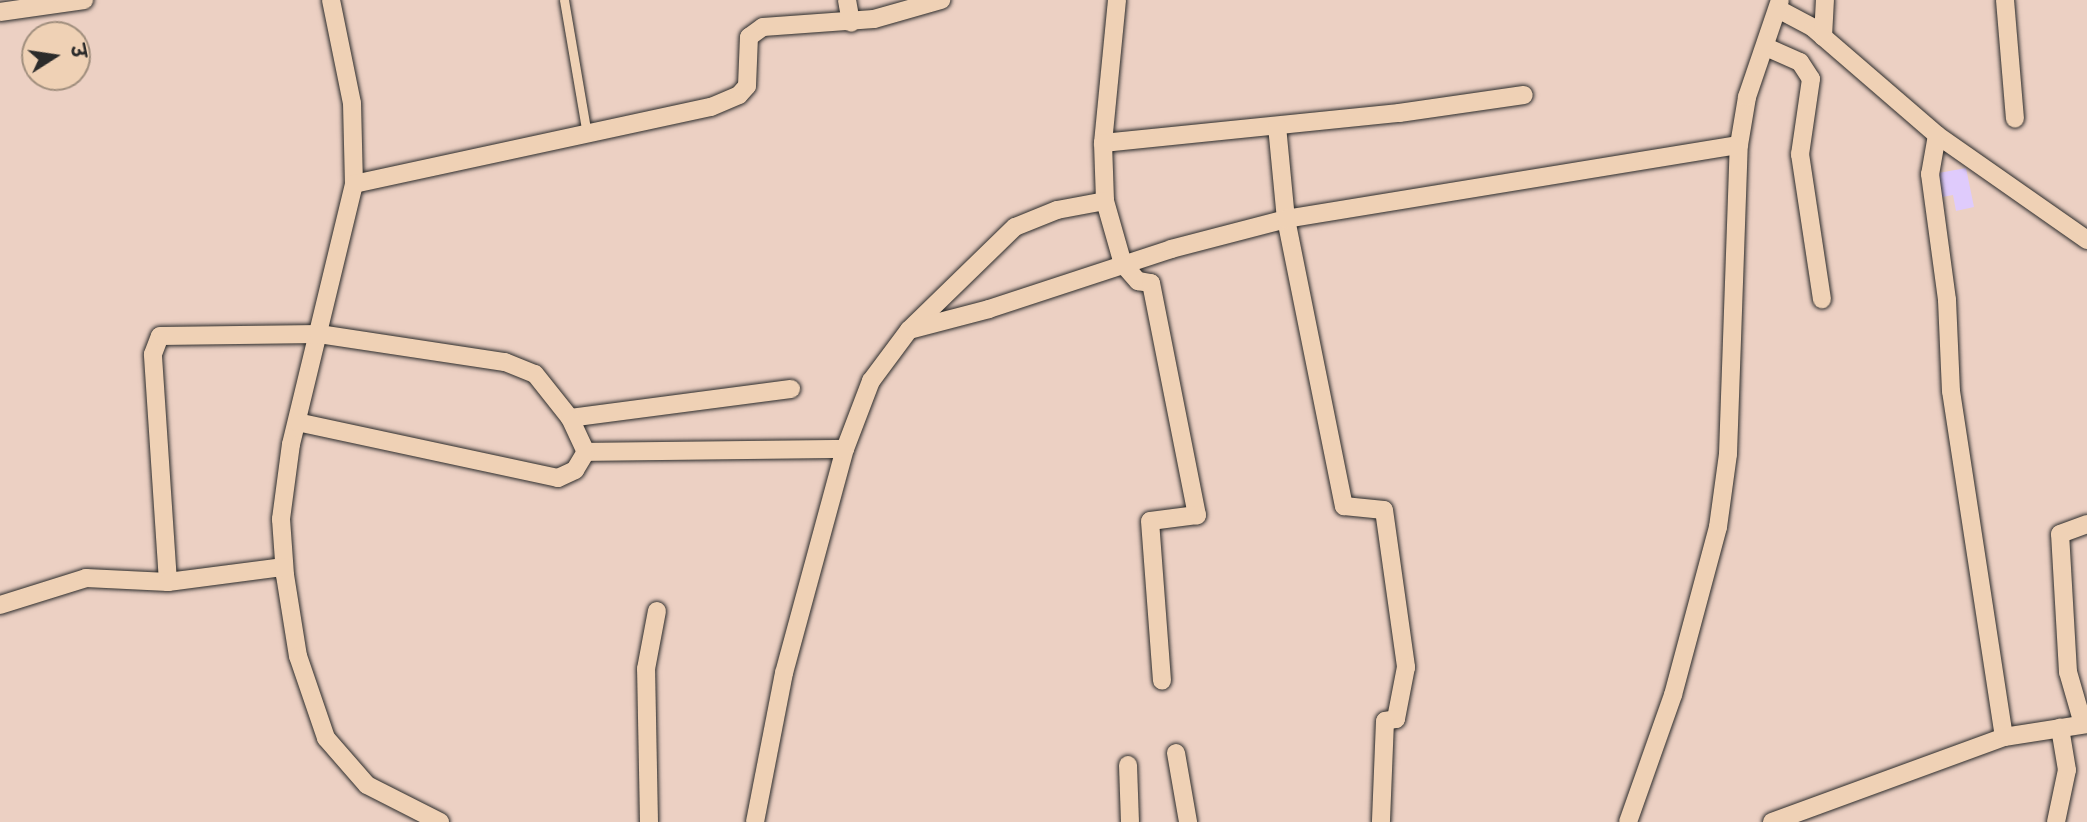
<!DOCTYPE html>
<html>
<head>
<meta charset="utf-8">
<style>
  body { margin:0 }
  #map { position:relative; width:2087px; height:822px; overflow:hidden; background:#ecd0c3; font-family:"Gochi Hand","Playpen Sans Deva",sans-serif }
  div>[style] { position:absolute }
  .building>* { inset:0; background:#dfcbfc }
  .roads { filter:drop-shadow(0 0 2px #2b2b2b) drop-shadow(0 0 2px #2b2b2b) }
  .service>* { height:9px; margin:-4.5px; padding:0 4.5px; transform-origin:4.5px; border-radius:4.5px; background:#efd1b5 }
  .minor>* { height:18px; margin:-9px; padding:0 9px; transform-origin:9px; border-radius:9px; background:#efd1b5 }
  span { translate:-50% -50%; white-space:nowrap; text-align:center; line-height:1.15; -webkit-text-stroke:5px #efd1b5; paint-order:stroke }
  .north { position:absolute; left:21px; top:21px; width:70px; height:70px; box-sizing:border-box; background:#efd1b5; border:2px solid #a18f7e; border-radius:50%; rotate:78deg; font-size:19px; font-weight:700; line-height:28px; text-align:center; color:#2b2b2b }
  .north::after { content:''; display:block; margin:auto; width:24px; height:32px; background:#2b2b2b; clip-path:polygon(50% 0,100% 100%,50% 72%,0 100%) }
</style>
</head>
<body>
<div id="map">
  <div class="building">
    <i style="clip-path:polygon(1966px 168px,1974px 207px,1956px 211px,1953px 195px,1937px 198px,1933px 174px)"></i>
  </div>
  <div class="roads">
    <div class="service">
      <i style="left:564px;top:0;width:137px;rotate:80.3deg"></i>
    </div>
    <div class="minor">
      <i style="left:331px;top:0;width:105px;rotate:78.5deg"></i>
      <i style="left:352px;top:103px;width:81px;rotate:88.6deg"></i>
      <i style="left:354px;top:184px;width:268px;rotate:103.6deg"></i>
      <i style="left:291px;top:444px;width:76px;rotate:97.6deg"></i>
      <i style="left:281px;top:519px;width:56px;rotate:85.9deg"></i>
      <i style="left:285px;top:575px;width:82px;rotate:80.9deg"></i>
      <i style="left:298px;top:656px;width:87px;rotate:71.1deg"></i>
      <i style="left:326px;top:738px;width:62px;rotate:48.9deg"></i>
      <i style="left:367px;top:785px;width:82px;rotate:26.9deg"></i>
      <i style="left:847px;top:0;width:23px;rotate:80deg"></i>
      <i style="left:1117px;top:0;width:144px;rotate:95.6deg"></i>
      <i style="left:1103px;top:143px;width:298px;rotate:-5.8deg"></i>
      <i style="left:1399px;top:113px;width:126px;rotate:-8.2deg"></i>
      <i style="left:2005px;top:0;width:119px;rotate:85.2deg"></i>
      <i style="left:1778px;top:9px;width:40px;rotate:28deg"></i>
      <i style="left:1813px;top:28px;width:164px;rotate:40.8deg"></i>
      <i style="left:1937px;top:135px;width:183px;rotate:35deg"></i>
      <i style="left:0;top:12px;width:85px;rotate:-8.1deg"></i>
      <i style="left:1823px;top:37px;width:37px;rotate:-87deg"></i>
      <i style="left:1766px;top:47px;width:37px;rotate:24deg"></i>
      <i style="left:1800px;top:62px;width:20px;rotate:57deg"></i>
      <i style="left:1811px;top:79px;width:76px;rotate:98.3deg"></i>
      <i style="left:1800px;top:154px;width:147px;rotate:81.4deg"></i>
      <i style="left:1277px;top:126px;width:93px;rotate:84.5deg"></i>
      <i style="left:1286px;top:219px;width:293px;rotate:78.6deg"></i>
      <i style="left:1344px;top:506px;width:40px;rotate:5.7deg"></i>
      <i style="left:1384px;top:510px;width:159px;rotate:82deg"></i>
      <i style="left:1406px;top:667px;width:53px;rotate:100.9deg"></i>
      <i style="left:1396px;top:719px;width:11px;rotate:170deg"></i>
      <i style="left:1385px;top:721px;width:101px;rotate:92.3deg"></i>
      <i style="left:1937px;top:135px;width:40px;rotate:100deg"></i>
      <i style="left:1930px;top:174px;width:127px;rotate:82.3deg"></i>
      <i style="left:1947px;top:300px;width:91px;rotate:87.5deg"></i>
      <i style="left:1951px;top:391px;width:350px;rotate:81.3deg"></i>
      <i style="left:1103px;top:143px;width:58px;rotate:88deg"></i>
      <i style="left:1105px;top:201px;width:66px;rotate:74.1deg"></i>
      <i style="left:1123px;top:264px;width:23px;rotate:49deg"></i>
      <i style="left:1138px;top:281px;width:13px;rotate:9deg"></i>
      <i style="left:1151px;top:283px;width:237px;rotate:78.8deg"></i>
      <i style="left:1197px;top:515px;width:47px;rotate:172.7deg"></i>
      <i style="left:1150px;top:521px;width:160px;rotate:85.7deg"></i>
      <i style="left:354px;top:184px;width:365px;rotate:-12.2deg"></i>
      <i style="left:711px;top:107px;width:30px;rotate:-23deg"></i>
      <i style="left:739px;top:95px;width:12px;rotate:-48deg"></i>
      <i style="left:747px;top:86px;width:49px;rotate:-87.7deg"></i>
      <i style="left:749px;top:37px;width:17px;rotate:-36deg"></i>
      <i style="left:763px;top:27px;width:111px;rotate:-4.1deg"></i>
      <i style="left:874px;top:19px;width:70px;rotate:-15.8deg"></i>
      <i style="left:909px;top:330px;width:148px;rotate:-44.2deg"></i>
      <i style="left:1015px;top:227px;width:45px;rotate:-22deg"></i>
      <i style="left:1057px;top:210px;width:49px;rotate:-10.6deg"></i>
      <i style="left:570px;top:418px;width:223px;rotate:-7.5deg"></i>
      <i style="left:297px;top:422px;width:267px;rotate:12.1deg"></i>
      <i style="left:558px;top:478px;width:19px;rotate:-25deg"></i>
      <i style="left:575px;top:470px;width:21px;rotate:-59deg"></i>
      <i style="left:586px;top:452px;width:259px;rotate:-0.7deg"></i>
      <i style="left:168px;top:582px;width:228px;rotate:-93.8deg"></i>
      <i style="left:153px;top:354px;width:19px;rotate:-69deg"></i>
      <i style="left:160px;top:336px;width:159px;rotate:-0.7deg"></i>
      <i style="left:319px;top:334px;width:188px;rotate:8.6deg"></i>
      <i style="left:505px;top:362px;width:32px;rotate:22deg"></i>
      <i style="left:535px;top:374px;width:56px;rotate:51.5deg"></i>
      <i style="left:570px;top:418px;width:38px;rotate:65deg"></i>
      <i style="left:0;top:605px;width:90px;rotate:-17.4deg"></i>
      <i style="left:86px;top:578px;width:82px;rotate:2.8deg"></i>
      <i style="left:168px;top:582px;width:117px;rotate:-7.4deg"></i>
      <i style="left:2083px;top:724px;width:54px;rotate:-106.1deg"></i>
      <i style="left:2068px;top:672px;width:138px;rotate:-93.3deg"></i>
      <i style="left:2060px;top:534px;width:29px;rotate:-20deg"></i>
      <i style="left:1176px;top:753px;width:70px;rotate:80.1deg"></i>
      <i style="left:1128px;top:765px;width:57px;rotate:88deg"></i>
      <i style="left:649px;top:822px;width:153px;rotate:-91.1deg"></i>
      <i style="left:646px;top:669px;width:59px;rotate:-79.3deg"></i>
      <i style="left:755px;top:822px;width:152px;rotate:-79deg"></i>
      <i style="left:784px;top:673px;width:232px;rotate:-74.8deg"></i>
      <i style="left:845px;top:449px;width:73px;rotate:-69.1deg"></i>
      <i style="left:871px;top:381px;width:64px;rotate:-53.3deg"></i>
      <i style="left:909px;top:330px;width:83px;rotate:-14.7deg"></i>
      <i style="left:989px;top:309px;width:192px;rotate:-18.2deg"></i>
      <i style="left:1171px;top:249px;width:119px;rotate:-14.6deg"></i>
      <i style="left:1286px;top:219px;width:459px;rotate:-9.3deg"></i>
      <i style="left:1628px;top:822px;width:135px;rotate:-70.5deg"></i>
      <i style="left:1673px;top:695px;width:174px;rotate:-75deg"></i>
      <i style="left:1718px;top:527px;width:74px;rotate:-82.2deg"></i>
      <i style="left:1728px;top:454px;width:309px;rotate:-88deg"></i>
      <i style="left:1739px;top:145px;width:49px;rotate:-80.5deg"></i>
      <i style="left:1747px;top:97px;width:102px;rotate:-71.2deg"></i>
      <i style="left:1772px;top:822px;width:247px;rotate:-20.1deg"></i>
      <i style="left:2004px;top:737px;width:84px;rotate:-8.9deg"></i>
      <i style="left:2056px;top:822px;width:53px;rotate:-78.1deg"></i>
      <i style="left:2067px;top:770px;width:43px;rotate:-99.5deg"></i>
    </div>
  </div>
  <div class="north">उ</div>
</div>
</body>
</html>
